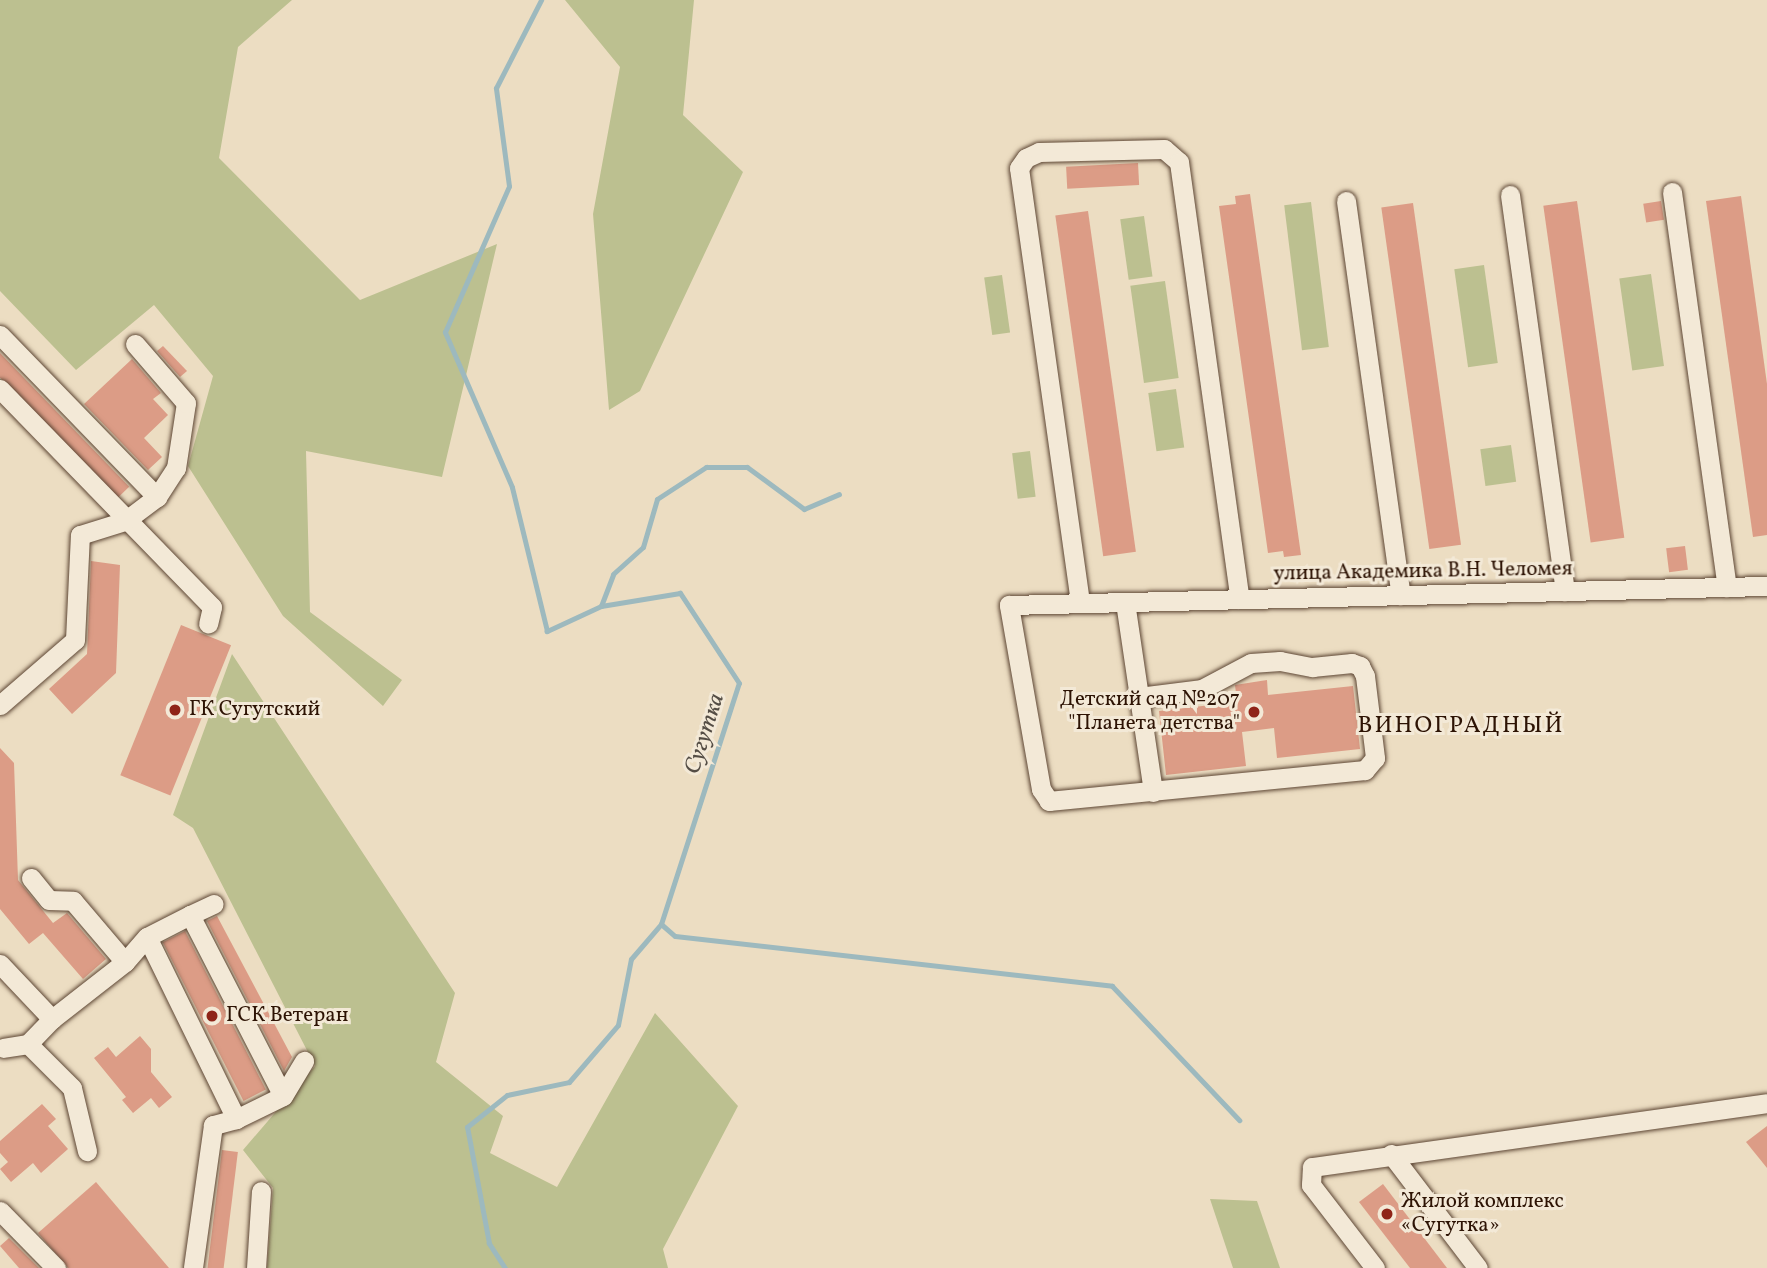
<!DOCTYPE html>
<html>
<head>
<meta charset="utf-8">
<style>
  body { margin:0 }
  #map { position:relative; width:1767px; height:1268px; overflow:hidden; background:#ecddc2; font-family:Vollkorn,serif }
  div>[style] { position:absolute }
  .green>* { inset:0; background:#bcc090; transform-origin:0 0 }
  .stream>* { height:5px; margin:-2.5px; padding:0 2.5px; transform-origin:2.5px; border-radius:2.5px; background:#9db9be }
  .building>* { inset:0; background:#dc9c86; transform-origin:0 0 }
  .roads { filter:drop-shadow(0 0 2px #5d4634) drop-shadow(0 0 2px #5d4634) }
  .minor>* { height:19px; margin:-9.5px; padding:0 9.5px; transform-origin:9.5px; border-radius:9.5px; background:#f3e9d7 }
  .dots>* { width:19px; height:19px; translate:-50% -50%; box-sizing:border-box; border:4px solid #f3e9d7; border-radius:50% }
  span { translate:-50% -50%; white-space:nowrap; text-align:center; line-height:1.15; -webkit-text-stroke:6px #f3e9d7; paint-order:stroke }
  .street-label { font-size:21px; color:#2d1304 }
  .poi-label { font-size:21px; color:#2d1304 }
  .right { translate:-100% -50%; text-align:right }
  .left { translate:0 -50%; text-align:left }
  .water-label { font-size:23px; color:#544d45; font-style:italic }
  .quarter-label { font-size:24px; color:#2d1304; letter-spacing:2px }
</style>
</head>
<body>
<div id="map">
  <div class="green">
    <i style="clip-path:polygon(0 0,292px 0,238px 47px,219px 158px,360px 300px,497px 244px,442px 477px,306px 451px,310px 612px,402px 680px,383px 706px,283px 616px,188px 466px,213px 376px,154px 305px,76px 370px,0 291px)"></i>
    <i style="clip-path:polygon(565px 0,694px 0,683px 115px,743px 172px,640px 391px,609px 410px,593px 214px,620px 67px)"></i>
    <i style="left:1311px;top:202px;width:146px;height:27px;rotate:83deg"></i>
    <i style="left:1144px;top:216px;width:61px;height:24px;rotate:82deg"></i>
    <i style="left:1484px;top:265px;width:99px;height:30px;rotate:82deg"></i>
    <i style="left:1651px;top:274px;width:93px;height:32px;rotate:82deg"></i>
    <i style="left:1002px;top:275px;width:58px;height:18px;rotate:82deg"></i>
    <i style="left:1165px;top:281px;width:98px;height:35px;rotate:82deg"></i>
    <i style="left:1176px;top:389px;width:59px;height:28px;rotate:82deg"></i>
    <i style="left:1511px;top:445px;width:37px;height:31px;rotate:82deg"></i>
    <i style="left:1030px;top:451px;width:46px;height:18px;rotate:83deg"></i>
    <i style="clip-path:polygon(232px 654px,455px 993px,436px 1062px,503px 1116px,490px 1153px,557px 1187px,655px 1013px,738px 1106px,663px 1249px,668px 1268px,267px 1268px,273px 1188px,243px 1150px,315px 1066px,193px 828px,173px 815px)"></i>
    <i style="clip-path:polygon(1210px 1199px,1257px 1201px,1280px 1268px,1233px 1268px)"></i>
  </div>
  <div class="stream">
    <i style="left:601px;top:606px;width:34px;rotate:-69deg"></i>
    <i style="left:613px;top:574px;width:40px;rotate:-42deg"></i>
    <i style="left:643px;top:547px;width:50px;rotate:-73.7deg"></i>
    <i style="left:657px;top:499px;width:59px;rotate:-33.1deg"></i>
    <i style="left:706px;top:467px;width:41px"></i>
    <i style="left:747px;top:467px;width:71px;rotate:36.4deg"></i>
    <i style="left:804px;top:509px;width:38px;rotate:-23deg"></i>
    <i style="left:661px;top:924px;width:18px;rotate:41deg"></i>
    <i style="left:675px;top:936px;width:440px;rotate:6.5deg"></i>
    <i style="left:1112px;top:986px;width:185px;rotate:46.5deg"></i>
    <i style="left:505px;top:1268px;width:30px;rotate:-123deg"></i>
    <i style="left:489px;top:1243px;width:118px;rotate:-100.7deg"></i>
    <i style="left:467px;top:1127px;width:51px;rotate:-38.7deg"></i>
    <i style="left:507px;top:1095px;width:63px;rotate:-11.8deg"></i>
    <i style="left:569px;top:1082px;width:75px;rotate:-49.3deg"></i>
    <i style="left:618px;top:1025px;width:67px;rotate:-78.9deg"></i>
    <i style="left:631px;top:959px;width:46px;rotate:-49.4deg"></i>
    <i style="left:661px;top:924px;width:253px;rotate:-72.1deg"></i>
    <i style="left:739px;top:683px;width:108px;rotate:-123.2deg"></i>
    <i style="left:680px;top:593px;width:80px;rotate:170.7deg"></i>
    <i style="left:601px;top:606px;width:60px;rotate:155.2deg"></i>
    <i style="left:547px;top:631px;width:148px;rotate:-103.7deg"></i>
    <i style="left:512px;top:487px;width:169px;rotate:-113.4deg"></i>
    <i style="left:445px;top:332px;width:159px;rotate:-66.3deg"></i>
    <i style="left:509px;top:186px;width:99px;rotate:-97.6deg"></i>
    <i style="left:496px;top:88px;width:99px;rotate:-62.9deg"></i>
  </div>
  <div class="building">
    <i style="left:1138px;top:163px;width:22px;height:72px;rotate:87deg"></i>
    <i style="clip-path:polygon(1250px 194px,1301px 555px,1284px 557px,1283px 551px,1268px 553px,1219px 206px,1236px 204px,1235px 196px)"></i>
    <i style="clip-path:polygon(1741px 196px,1767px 384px,1767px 535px,1753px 537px,1706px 201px)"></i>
    <i style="left:1577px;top:201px;width:340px;height:34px;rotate:82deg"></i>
    <i style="left:1661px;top:201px;width:19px;height:18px;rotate:81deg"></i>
    <i style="left:1413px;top:203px;width:345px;height:32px;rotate:82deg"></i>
    <i style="left:1088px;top:211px;width:344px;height:33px;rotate:82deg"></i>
    <i style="clip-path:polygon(163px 346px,187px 371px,180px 377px,157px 351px)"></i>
    <i style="left:0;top:353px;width:186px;height:17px;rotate:46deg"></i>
    <i style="clip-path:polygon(132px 359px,161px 393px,153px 399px,168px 415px,144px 438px,162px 457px,148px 470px,84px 404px)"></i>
    <i style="left:1685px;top:546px;width:24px;height:19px;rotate:83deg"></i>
    <i style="clip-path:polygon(91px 561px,120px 565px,116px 673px,72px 714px,49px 689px,87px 654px)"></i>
    <i style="left:181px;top:625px;width:54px;height:162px;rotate:22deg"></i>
    <i style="clip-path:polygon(1267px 680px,1268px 695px,1353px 686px,1360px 749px,1277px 758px,1274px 728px,1242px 732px,1246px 766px,1166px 775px,1159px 711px,1237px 702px,1235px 685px)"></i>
    <i style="clip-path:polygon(0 748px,14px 763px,18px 880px,53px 923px,67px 913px,106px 959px,83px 979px,43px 933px,29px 944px,0 909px)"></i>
    <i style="clip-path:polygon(217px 916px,292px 1057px,284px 1071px,207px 921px)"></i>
    <i style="left:185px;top:931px;width:178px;height:25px;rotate:63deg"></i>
    <i style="clip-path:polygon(140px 1036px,151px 1049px,151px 1072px,172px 1097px,159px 1108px,151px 1098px,133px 1113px,122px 1100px,126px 1097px,94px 1058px,108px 1047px,116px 1057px)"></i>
    <i style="clip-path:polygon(42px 1104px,56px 1119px,48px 1126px,68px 1149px,41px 1173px,33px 1163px,11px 1182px,0 1169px,8px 1162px,0 1153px,0 1141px)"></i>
    <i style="clip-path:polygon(1767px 1126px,1767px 1168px,1746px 1142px)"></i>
    <i style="left:222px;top:1150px;width:16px;height:119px;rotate:7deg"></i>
    <i style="clip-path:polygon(96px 1182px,169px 1268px,68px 1268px,38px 1233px)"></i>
    <i style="clip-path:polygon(1383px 1184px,1447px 1268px,1410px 1268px,1359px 1202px)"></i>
    <i style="clip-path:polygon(9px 1238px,39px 1268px,19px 1268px,0 1246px)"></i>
  </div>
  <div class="roads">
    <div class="minor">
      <i style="left:1672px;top:192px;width:399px;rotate:82.1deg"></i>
      <i style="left:1510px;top:195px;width:400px;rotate:82.1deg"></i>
      <i style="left:1346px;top:201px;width:398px;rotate:82.1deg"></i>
      <i style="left:0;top:335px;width:226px;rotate:45.9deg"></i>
      <i style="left:0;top:389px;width:304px;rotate:45.8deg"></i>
      <i style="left:212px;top:607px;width:17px;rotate:103deg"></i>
      <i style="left:1080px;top:602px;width:438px;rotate:-98deg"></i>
      <i style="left:1019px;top:168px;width:12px;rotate:-55deg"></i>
      <i style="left:1026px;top:158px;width:14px;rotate:-25deg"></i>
      <i style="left:1039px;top:152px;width:125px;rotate:-1.4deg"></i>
      <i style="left:1164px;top:149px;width:20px;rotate:41deg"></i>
      <i style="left:1179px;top:162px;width:441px;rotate:82.1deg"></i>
      <i style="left:1125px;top:602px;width:192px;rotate:81.6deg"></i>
      <i style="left:1139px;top:697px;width:64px;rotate:-7.2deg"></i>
      <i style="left:1202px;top:689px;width:55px;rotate:-28deg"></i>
      <i style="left:1251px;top:663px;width:29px;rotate:-4deg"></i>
      <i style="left:1280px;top:661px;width:33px;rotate:11deg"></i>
      <i style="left:1312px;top:667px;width:40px;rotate:-5.7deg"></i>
      <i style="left:1352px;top:663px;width:9px;rotate:21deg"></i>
      <i style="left:1360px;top:666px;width:11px;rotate:63deg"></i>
      <i style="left:1365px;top:676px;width:83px;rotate:83deg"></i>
      <i style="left:1375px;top:758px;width:16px;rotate:130deg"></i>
      <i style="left:1365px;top:770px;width:318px;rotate:174.4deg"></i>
      <i style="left:1049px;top:801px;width:14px;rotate:-124deg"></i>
      <i style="left:1041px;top:789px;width:187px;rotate:-99.9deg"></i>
      <i style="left:1009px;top:605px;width:758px;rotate:-1.44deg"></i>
      <i style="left:0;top:705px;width:99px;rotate:-40.9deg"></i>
      <i style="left:75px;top:640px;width:105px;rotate:-87.3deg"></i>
      <i style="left:80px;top:535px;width:47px;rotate:-17.3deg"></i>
      <i style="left:125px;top:521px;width:40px;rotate:-37deg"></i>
      <i style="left:157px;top:497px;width:35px;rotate:-57deg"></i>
      <i style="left:176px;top:468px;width:66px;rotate:-81.3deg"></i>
      <i style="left:186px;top:403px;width:78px;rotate:-130.8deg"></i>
      <i style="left:31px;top:878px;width:28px;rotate:51deg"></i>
      <i style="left:49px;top:900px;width:24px;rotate:2deg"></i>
      <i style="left:73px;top:901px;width:80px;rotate:49.6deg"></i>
      <i style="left:125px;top:962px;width:93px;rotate:142deg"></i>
      <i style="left:190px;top:915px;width:26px;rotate:-25deg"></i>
      <i style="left:147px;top:937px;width:48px;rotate:-27.1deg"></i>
      <i style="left:190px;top:915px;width:203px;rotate:62.8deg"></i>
      <i style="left:125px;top:962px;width:33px;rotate:-49deg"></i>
      <i style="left:147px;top:937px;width:203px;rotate:63.9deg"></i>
      <i style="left:236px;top:1119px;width:24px;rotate:165deg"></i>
      <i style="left:213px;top:1125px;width:144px;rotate:98deg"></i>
      <i style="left:0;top:964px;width:76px;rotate:46.6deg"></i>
      <i style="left:52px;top:1019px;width:35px;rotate:134deg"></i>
      <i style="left:28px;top:1044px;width:25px;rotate:171deg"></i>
      <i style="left:28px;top:1044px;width:62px;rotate:45deg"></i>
      <i style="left:72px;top:1088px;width:65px;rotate:76.6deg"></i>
      <i style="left:236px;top:1119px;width:52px;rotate:-26.1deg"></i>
      <i style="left:283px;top:1096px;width:41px;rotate:-59deg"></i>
      <i style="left:1391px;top:1154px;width:143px;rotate:52.7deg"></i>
      <i style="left:0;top:1211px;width:80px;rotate:45.5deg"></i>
      <i style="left:256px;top:1268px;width:77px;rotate:-86.3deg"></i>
      <i style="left:1375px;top:1268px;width:105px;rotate:-127.6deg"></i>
      <i style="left:1311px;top:1185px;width:18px;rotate:-87deg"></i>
      <i style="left:1312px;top:1167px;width:459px;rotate:-8deg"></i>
    </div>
  </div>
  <div class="dots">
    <i style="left:175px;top:710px;background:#8f2418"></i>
    <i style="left:1254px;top:712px;background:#8f2418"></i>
    <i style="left:212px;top:1016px;background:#8f2418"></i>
    <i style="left:1387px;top:1214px;background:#8f2418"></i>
  </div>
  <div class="street-label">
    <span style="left:1423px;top:572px;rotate:-1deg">улица Академика В.Н. Челомея</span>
  </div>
  <div class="poi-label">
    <span class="right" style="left:1240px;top:712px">Детский сад №207<br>"Планета детства"</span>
    <span class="left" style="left:189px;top:710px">ГК Сугутский</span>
    <span class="left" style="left:226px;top:1016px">ГСК Ветеран</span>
    <span class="left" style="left:1401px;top:1214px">Жилой комплекс<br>«Сугутка»</span>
  </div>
  <div class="water-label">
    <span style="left:705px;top:734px;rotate:-72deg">Сугутка</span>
  </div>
  <div class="quarter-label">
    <span style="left:1461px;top:727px">ВИНОГРАДНЫЙ</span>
  </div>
</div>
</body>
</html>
